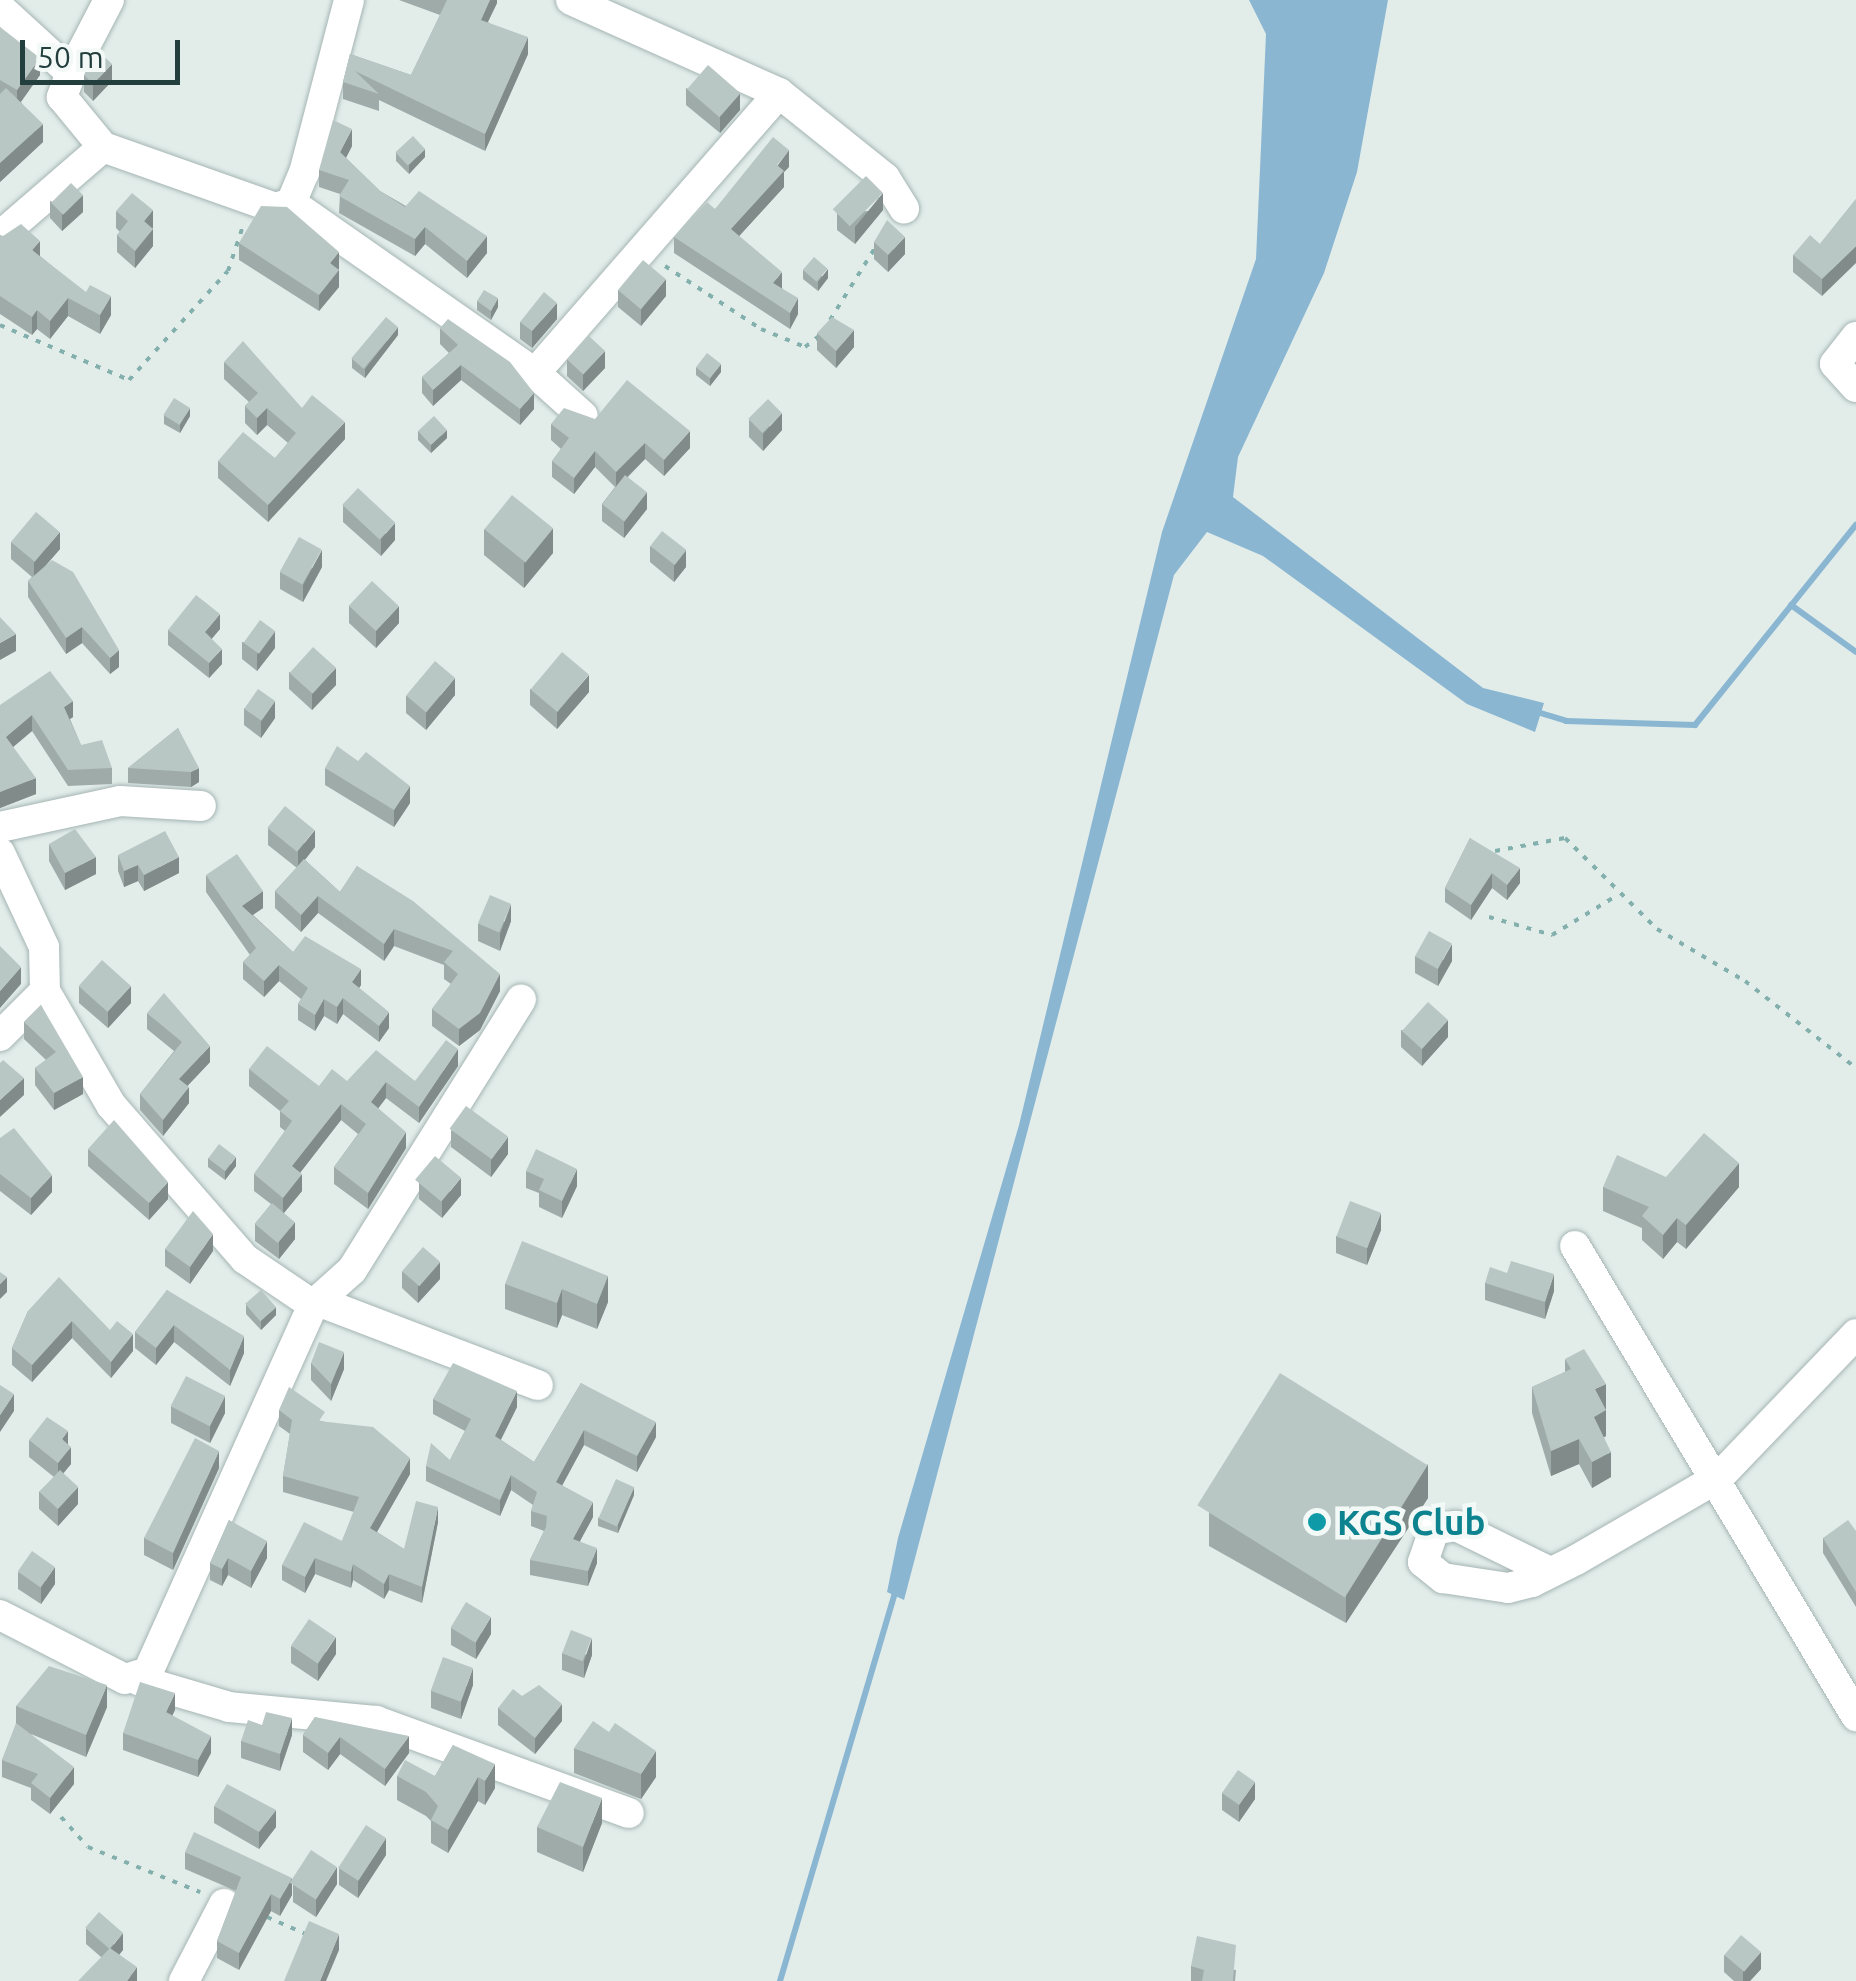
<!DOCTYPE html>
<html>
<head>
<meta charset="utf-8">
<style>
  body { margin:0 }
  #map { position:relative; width:1856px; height:1981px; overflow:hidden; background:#e2edea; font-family:Ubuntu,sans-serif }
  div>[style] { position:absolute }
  .water>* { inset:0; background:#8ab6d2 }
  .stream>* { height:6px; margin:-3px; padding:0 3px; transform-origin:3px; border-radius:3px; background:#8ab6d2 }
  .path>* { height:4px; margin-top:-2px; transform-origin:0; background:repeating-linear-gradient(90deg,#83b0ad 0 5px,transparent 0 13px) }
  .roads { filter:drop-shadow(0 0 2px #a5b5b3) drop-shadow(0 0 2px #a5b5b3) }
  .minor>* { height:30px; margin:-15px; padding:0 15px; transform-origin:15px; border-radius:15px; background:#fff }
  .wall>* { inset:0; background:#9eaba9 }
  .shaded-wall>* { inset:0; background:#818b89 }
  .building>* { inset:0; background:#b8c7c4; transform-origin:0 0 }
  .dots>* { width:28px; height:28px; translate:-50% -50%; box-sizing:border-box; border:5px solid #f3f9f7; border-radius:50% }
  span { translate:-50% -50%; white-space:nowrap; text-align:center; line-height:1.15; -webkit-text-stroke:9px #f3f9f7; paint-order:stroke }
  .culture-label { font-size:35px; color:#0d838f; font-weight:700 }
  .left { translate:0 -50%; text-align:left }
  .scale { position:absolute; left:20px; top:40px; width:160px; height:45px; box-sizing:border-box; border:5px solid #223e3d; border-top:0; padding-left:12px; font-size:30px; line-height:35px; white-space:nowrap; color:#223e3d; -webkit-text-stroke:8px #f3f9f7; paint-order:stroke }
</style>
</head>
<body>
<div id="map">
  <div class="water">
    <i style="clip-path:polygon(1249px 0,1388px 0,1357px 172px,1324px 273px,1238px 457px,1233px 497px,1483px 688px,1544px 703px,1535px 732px,1467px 704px,1263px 556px,1207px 532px,1174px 575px,904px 1600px,887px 1592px,898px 1538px,1019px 1125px,1162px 532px,1256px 259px,1266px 34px)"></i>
  </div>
  <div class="stream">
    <i style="left:1791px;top:605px;width:80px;rotate:35.9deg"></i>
    <i style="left:1534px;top:711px;width:34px;rotate:17deg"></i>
    <i style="left:1566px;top:721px;width:129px;rotate:1.8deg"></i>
    <i style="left:1695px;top:725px;width:257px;rotate:-51.2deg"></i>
    <i style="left:780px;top:1981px;width:409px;rotate:-73.5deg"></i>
  </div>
  <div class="path">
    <i style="left:665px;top:266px;width:115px;rotate:33.3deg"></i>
    <i style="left:761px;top:329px;width:48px;rotate:22.2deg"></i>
    <i style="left:805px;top:347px;width:18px;rotate:-38deg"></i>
    <i style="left:830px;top:320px;width:85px;rotate:-58deg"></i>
    <i style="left:0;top:325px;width:140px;rotate:23.1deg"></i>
    <i style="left:129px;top:380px;width:147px;rotate:-47.8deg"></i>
    <i style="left:228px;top:271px;width:47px;rotate:-71.6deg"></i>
    <i style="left:1495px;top:851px;width:71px;rotate:-10.5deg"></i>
    <i style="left:1565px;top:838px;width:129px;rotate:44.7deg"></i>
    <i style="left:1657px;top:929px;width:102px;rotate:30.6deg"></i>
    <i style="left:1745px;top:981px;width:141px;rotate:38.1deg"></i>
    <i style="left:1489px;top:917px;width:66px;rotate:15.9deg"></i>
    <i style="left:1552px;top:935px;width:75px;rotate:-31.4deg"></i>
    <i style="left:61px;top:1817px;width:40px;rotate:48deg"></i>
    <i style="left:88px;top:1847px;width:121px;rotate:21.9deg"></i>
    <i style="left:267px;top:1917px;width:45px;rotate:23.7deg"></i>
  </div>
  <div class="roads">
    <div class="minor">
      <i style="left:571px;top:0;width:228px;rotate:24.1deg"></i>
      <i style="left:779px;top:93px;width:136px;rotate:38.7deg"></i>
      <i style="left:885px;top:178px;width:36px;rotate:58deg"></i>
      <i style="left:0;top:8px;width:96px;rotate:42.5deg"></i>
      <i style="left:71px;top:73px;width:26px;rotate:111deg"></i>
      <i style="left:62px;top:97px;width:65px;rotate:50.6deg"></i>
      <i style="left:103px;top:147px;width:182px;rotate:19.5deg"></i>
      <i style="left:275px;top:208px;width:17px;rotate:-17deg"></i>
      <i style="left:291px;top:203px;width:33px;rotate:-67deg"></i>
      <i style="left:304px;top:173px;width:179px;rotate:-75.4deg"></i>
      <i style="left:71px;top:73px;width:82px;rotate:-62.5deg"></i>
      <i style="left:291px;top:203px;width:297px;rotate:34.9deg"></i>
      <i style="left:535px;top:373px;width:371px;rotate:-48.9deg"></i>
      <i style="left:0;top:236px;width:136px;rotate:-40.8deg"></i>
      <i style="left:1856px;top:337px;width:34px;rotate:128deg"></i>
      <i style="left:1835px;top:364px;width:31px;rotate:48deg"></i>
      <i style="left:535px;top:373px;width:64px;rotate:41.9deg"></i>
      <i style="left:0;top:827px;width:123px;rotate:-12.2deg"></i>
      <i style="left:120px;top:801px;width:81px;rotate:3.5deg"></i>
      <i style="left:0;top:853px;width:104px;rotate:64.9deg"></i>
      <i style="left:44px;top:947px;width:44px;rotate:88.7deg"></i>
      <i style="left:45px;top:991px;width:64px;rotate:135deg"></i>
      <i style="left:45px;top:991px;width:132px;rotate:59.9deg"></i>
      <i style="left:111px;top:1105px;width:204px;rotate:49deg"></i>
      <i style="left:245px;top:1259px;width:82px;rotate:34.1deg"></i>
      <i style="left:1575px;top:1246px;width:548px;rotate:59.13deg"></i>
      <i style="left:323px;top:1303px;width:230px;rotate:20.9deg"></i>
      <i style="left:1550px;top:1572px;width:105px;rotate:-153.9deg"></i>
      <i style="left:1456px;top:1526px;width:22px;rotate:170deg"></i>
      <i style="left:1434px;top:1530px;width:34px;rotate:109deg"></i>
      <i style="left:1423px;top:1562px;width:26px;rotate:39deg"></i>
      <i style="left:1443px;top:1578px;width:66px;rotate:8.7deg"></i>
      <i style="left:1508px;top:1588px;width:25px;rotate:-14deg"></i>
      <i style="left:1532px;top:1582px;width:49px;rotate:-26.6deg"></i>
      <i style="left:1576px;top:1560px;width:165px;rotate:-30.1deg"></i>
      <i style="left:1719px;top:1477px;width:198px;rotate:-46.2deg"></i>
      <i style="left:0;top:1615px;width:140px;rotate:27.1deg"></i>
      <i style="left:125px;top:1679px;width:24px;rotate:-17deg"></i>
      <i style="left:148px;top:1672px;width:402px;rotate:-65.8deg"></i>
      <i style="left:313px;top:1305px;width:52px;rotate:-41.9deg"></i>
      <i style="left:352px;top:1270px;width:319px;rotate:-58deg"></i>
      <i style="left:138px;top:1680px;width:95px;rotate:16.5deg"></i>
      <i style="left:229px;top:1707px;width:148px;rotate:5.4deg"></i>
      <i style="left:376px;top:1721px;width:269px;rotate:20deg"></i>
      <i style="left:184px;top:1981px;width:87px;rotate:-62.5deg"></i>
    </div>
  </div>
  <div class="wall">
    <i style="clip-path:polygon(399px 0,497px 0,497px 3px,488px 22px,528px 54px,485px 151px,379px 100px,379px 111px,343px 99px,343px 82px,350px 54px,411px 75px,440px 15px)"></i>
    <i style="clip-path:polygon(0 27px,40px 75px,21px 102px,43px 142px,0 182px)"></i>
    <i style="clip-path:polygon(84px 75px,112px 81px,93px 101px,84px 92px)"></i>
    <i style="clip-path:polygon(686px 88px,740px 110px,720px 133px,686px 105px)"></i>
    <i style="clip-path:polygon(352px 146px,346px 158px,380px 191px,487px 253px,467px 278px,425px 244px,415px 256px,339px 213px,340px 194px,319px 187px,319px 170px)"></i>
    <i style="clip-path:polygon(396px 153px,425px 157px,409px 174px,396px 161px)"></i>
    <i style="clip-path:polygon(789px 167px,784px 172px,784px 187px,739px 236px,782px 288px,798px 314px,790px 329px,674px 253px,674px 237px,715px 209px)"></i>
    <i style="clip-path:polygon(1856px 199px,1822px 296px,1793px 272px,1793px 255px,1820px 244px)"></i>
    <i style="clip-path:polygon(50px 201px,83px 212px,62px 231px,50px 218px)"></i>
    <i style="clip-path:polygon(883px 210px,855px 244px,837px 230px,837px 213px)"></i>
    <i style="clip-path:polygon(116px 211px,153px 227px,153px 246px,135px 268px,117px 252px,117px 235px,120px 232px,116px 228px)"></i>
    <i style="clip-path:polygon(0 235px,40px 256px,111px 315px,100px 334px,68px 316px,50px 339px,37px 329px,32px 335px,0 314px)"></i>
    <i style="clip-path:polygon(874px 242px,905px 254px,888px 272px,874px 259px)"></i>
    <i style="clip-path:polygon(239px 243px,339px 268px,339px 287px,319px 311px,239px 260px)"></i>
    <i style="clip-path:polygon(803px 270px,828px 278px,818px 291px,803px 279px)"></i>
    <i style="clip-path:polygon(618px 290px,666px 296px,641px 326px,618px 307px)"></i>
    <i style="clip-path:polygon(477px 301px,498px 307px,491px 320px,477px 310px)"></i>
    <i style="clip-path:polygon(557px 319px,532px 348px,520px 339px,520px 322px)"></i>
    <i style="clip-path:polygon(440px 328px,534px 409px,520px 425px,461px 380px,433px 406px,422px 393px,422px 377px,449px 353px,440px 344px)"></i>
    <i style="clip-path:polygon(817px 333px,854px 347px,836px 368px,817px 350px)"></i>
    <i style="clip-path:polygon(398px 335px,365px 378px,352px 368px,352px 359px)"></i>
    <i style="clip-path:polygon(567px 359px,605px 368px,583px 391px,567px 376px)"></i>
    <i style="clip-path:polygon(224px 362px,302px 408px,345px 439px,268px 522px,218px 478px,218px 461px,275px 458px,288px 443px,267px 425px,257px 435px,245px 423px,245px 406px,249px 402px,224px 379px)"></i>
    <i style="clip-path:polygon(696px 367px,721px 372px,710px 386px,696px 375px)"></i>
    <i style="clip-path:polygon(164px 415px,190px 416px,180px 433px,164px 424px)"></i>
    <i style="clip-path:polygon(749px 420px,782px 430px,763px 451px,749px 437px)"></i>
    <i style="clip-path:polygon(551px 424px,690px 448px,664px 476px,645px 459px,628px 477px,647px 509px,624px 538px,602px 521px,602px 504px,615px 487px,595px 467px,574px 494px,552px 477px,552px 461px,561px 449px,551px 440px)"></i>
    <i style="clip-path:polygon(418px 431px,447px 438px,431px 453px,418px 440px)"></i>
    <i style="clip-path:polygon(343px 505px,395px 540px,381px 556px,343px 522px)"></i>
    <i style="clip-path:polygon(484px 529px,553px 553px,524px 588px,484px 555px)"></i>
    <i style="clip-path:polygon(11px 542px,60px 549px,46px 565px,119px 667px,110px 674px,82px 643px,66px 654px,28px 597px,28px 581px,32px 577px,11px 559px)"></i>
    <i style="clip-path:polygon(650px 546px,686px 567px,674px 582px,650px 562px)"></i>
    <i style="clip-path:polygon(322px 567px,303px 602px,280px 589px,280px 572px)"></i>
    <i style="clip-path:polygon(349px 606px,399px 623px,376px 648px,349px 623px)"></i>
    <i style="clip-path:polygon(220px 629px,211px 639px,222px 664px,209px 678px,168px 645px,168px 630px)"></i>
    <i style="clip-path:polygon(242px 642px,275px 648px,257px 671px,242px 659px)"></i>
    <i style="clip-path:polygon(289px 672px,336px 685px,312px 710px,289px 689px)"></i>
    <i style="clip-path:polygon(530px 689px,589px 692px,557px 729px,530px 705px)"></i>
    <i style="clip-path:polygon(455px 695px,426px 730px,406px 713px,406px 696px)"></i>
    <i style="clip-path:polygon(0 705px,73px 717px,70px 719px,81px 745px,112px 768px,112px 784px,68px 786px,32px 731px,13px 747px,36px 794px,0 808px)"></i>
    <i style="clip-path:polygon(244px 708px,275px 718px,261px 738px,244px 725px)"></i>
    <i style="clip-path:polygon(178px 728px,199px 782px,191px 787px,128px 783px,128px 768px)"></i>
    <i style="clip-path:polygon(325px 768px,410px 803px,394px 827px,325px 785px)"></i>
    <i style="clip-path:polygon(268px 828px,315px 847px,305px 860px,340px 892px,357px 866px,500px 991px,480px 1030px,459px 1046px,432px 1026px,432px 1009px,451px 984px,444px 979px,444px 965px,394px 946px,384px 961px,318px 913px,301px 932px,275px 908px,275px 891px,297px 868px,268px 845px)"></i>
    <i style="clip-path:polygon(1470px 838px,1520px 883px,1507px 900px,1492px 888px,1471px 920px,1445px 902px,1445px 888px)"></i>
    <i style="clip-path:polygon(49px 844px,96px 874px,65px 890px,49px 861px)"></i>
    <i style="clip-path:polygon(118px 855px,179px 873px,144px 891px,138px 881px,124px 887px,118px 871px)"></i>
    <i style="clip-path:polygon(206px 875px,263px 908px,253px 915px,293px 952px,361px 985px,359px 988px,389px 1028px,379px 1042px,343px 1014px,337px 1024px,324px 1016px,315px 1031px,298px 1020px,298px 1004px,301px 999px,279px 981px,264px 997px,243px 979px,243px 962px,250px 955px,206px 892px)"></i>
    <i style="clip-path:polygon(511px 921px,500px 951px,478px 941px,478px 924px)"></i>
    <i style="clip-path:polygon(1415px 956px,1452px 961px,1438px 986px,1415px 973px)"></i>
    <i style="clip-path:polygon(79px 986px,131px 1003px,108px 1028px,79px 1003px)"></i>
    <i style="clip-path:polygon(41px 1005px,83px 1094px,54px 1110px,35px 1085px,35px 1068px,46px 1060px,24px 1039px,24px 1022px)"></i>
    <i style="clip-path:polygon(147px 1013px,210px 1062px,187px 1086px,189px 1103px,163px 1136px,140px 1110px,140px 1094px,174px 1051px,147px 1029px)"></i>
    <i style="clip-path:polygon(1401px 1030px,1448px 1037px,1422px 1066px,1401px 1047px)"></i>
    <i style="clip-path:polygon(458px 1066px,419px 1123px,386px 1098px,378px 1108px,406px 1148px,368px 1209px,334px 1184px,334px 1167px,358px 1134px,341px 1120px,300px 1173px,302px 1191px,284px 1213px,295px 1239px,279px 1259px,255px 1241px,255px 1224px,271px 1204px,254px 1191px,254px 1174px,285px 1131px,280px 1127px,280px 1111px,249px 1086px,249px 1069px,319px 1086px,347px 1081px,415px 1081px)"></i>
    <i style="clip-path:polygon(451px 1130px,508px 1154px,491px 1177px,451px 1147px)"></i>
    <i style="clip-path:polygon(0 1138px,52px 1192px,31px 1215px,0 1191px)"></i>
    <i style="clip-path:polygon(88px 1149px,168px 1199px,149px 1220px,88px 1166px)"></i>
    <i style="clip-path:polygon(208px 1158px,236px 1166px,225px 1180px,208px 1167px)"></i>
    <i style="clip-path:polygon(526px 1171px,577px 1186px,562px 1218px,539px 1207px,539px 1193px,526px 1188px)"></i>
    <i style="clip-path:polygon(1666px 1177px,1739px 1187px,1686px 1249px,1677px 1242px,1663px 1259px,1642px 1240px,1642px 1228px,1603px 1211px,1603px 1187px)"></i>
    <i style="clip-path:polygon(419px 1182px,461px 1195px,442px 1218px,419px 1199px)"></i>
    <i style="clip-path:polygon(1381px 1230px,1367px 1265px,1336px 1253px,1336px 1236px)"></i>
    <i style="clip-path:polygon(165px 1249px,213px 1251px,190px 1284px,165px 1266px)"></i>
    <i style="clip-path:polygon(402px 1271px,440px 1279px,418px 1303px,402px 1288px)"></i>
    <i style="clip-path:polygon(1507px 1273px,1554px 1291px,1545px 1319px,1485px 1300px,1485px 1283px)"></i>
    <i style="clip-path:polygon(608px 1276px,608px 1302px,597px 1329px,562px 1315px,557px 1328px,505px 1309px,505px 1284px)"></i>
    <i style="clip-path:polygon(167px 1290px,244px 1353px,230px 1386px,174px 1342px,156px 1365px,135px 1348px,135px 1332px)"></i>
    <i style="clip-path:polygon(246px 1305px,276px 1315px,261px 1330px,246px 1314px)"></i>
    <i style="clip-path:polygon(28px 1311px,110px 1330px,133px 1351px,111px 1378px,72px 1338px,32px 1382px,12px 1365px,12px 1348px)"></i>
    <i style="clip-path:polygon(1565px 1359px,1606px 1409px,1606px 1436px,1604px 1437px,1611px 1477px,1592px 1488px,1579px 1464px,1551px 1476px,1532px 1413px,1532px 1387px,1565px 1372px)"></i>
    <i style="clip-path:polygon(311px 1363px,344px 1369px,331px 1401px,311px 1380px)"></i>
    <i style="clip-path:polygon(581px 1383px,656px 1437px,637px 1472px,584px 1445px,562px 1485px,593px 1517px,580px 1541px,597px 1563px,588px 1586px,530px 1575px,530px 1560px,544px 1531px,531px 1526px,531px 1511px,533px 1505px,511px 1490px,500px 1516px,426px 1481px,426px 1466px,450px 1460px,465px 1431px,433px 1414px,433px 1399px,517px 1407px,501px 1440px,534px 1462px)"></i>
    <i style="clip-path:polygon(171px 1406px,225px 1413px,210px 1443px,171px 1423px)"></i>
    <i style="clip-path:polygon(279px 1410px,325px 1422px,410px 1474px,377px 1532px,404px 1549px,438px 1522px,422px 1603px,389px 1590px,384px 1599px,353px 1580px,351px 1588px,315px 1574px,305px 1593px,282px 1580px,282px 1565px,342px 1541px,354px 1512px,283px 1492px,283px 1476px,290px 1434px,279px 1426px)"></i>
    <i style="clip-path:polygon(29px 1440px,68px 1445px,71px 1464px,63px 1473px,78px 1504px,58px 1526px,39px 1509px,39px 1492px,54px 1477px,29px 1457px)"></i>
    <i style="clip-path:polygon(219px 1468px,173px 1570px,144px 1555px,144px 1538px)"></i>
    <i style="clip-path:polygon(634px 1495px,618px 1533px,598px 1526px,598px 1518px)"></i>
    <i style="clip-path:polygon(1428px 1498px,1346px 1623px,1209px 1546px,1209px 1512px)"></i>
    <i style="clip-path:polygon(229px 1520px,267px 1558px,251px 1588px,228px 1575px,222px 1586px,210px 1580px,210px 1563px)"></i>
    <i style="clip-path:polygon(1856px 1531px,1856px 1607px,1823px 1553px,1823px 1538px)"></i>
    <i style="clip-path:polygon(18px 1572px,55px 1584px,41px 1604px,18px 1589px)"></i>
    <i style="clip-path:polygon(451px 1628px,491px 1634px,476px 1659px,451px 1645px)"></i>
    <i style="clip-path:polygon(291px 1646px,336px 1654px,318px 1681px,291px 1663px)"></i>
    <i style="clip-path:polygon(562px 1653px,592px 1655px,584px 1678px,562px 1670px)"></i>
    <i style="clip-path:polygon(473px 1685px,461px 1719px,431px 1708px,431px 1691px)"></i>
    <i style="clip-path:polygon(522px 1696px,562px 1721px,535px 1754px,498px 1725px,498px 1708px)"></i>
    <i style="clip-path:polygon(16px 1706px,107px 1707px,86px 1757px,31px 1734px,74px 1784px,50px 1814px,31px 1800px,31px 1788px,2px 1777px,2px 1760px,16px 1725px)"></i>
    <i style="clip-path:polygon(175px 1710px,172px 1715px,211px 1753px,198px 1777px,123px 1750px,123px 1733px)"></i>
    <i style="clip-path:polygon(315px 1717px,409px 1753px,385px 1786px,340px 1754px,328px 1770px,303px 1752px,303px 1735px)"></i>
    <i style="clip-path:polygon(292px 1735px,280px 1771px,241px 1758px,241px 1741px)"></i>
    <i style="clip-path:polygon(453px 1745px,495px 1788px,485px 1805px,478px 1801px,448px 1853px,431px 1843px,431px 1821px,426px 1816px,397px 1800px,397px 1776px,435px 1776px)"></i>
    <i style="clip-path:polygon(574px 1748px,656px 1777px,641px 1799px,574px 1773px)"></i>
    <i style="clip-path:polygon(1222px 1793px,1255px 1799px,1239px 1822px,1222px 1810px)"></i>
    <i style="clip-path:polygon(214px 1806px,276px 1827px,259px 1849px,214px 1823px)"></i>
    <i style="clip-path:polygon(602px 1823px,583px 1872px,537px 1852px,537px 1827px)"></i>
    <i style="clip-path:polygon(185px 1852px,292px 1895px,280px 1916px,271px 1911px,239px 1970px,217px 1958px,217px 1941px,236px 1891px,185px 1869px)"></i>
    <i style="clip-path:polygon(386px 1855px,358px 1898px,339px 1885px,339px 1868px)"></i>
    <i style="clip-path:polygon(337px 1884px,316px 1917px,293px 1902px,293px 1885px)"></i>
    <i style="clip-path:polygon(86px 1928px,123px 1950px,119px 1954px,137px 1981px,101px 1957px,86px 1944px)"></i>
    <i style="clip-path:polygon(1724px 1955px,1761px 1969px,1750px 1981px,1734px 1981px,1724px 1972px)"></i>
    <i style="clip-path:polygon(1191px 1966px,1236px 1970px,1235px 1981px,1191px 1981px)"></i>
  </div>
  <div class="shaded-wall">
    <i style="clip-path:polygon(490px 0,497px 0,497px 3px,481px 36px,481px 20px)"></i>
    <i style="clip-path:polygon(528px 37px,528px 54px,485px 151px,485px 134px)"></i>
    <i style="clip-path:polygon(40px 58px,40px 75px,17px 107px,17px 90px)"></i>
    <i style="clip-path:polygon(112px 64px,112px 81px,93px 101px,93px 84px)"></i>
    <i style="clip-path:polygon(740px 93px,740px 110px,720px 133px,720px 116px)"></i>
    <i style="clip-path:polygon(43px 124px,43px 142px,0 182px,0 163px)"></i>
    <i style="clip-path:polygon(352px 129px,352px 146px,340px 169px,340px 152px)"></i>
    <i style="clip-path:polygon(425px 149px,425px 157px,409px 174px,409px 165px)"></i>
    <i style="clip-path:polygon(789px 150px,789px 167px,784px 172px,784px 187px,731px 245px,731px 229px)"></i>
    <i style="clip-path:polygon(883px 193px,883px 210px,855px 244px,855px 227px)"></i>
    <i style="clip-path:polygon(83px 195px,83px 212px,62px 231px,62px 214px)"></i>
    <i style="clip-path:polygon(153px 210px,153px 227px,144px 238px,144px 221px)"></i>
    <i style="clip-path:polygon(425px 227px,425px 244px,415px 256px,415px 239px)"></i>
    <i style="clip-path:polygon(153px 229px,153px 246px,135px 268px,135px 251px)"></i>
    <i style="clip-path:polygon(487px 236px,487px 253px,467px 278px,467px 261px)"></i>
    <i style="clip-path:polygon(905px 237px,905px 254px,888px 272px,888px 255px)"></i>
    <i style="clip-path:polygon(40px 241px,40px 259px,32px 250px)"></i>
    <i style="clip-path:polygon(1856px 246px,1856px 263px,1822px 296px,1822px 279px)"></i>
    <i style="clip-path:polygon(339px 252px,339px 268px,330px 280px,330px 263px)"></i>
    <i style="clip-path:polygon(828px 269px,828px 278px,818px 291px,818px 282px)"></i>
    <i style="clip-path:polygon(339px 270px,339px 287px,319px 311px,319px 295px)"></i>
    <i style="clip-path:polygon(782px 272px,782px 289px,773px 283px)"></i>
    <i style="clip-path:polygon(666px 279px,666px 296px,641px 326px,641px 309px)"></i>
    <i style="clip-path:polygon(111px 296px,111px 315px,100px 334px,100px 315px)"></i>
    <i style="clip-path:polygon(68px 298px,68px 316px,50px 339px,50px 321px)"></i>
    <i style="clip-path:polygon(498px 298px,498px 307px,491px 320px,491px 311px)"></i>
    <i style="clip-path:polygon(798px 298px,798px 314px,790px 329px,790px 313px)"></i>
    <i style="clip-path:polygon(557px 303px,557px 319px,532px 348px,532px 331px)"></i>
    <i style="clip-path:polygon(37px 310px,37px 329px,32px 335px,32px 317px)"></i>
    <i style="clip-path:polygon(398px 327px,398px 335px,365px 378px,365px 369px)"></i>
    <i style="clip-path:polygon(854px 330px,854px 347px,836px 368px,836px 351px)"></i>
    <i style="clip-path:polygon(605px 351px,605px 368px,583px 391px,583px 374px)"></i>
    <i style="clip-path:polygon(721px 364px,721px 372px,710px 386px,710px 378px)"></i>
    <i style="clip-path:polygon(461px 365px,461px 380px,433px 406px,433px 390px)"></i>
    <i style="clip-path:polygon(534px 393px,534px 409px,520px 425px,520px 409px)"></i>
    <i style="clip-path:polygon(190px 408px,190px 416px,180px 433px,180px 424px)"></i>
    <i style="clip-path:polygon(267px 408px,267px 425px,257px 435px,257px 418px)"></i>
    <i style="clip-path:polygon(782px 413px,782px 430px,763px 451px,763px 434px)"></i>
    <i style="clip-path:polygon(345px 422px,345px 439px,268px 522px,268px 505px)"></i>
    <i style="clip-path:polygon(447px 430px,447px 438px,431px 453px,431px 445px)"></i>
    <i style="clip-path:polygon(690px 431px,690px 448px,664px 476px,664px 460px)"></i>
    <i style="clip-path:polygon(645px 443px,645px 459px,616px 488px,616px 472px)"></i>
    <i style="clip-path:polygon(595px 451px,595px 467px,574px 494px,574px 478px)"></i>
    <i style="clip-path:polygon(647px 492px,647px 509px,624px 538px,624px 522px)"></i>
    <i style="clip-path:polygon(395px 523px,395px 540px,381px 556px,381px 539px)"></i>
    <i style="clip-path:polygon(553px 528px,553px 553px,524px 588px,524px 563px)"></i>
    <i style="clip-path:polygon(60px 532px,60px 549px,34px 579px,34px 562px)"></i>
    <i style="clip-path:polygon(322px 550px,322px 567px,303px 602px,303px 585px)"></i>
    <i style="clip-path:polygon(686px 550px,686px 567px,674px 582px,674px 565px)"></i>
    <i style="clip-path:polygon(399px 606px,399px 623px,376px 648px,376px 631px)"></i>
    <i style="clip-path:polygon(220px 614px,220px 629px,205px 647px,205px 632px)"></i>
    <i style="clip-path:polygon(82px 627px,82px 643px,66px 654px,66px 638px)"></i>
    <i style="clip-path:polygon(275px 631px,275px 648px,257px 671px,257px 654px)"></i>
    <i style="clip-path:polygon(16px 634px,16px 651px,0 660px,0 643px)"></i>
    <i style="clip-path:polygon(222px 649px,222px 664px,209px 678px,209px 663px)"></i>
    <i style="clip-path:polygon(119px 650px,119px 667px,110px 674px,110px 658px)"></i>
    <i style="clip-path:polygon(336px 668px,336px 685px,312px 710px,312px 693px)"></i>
    <i style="clip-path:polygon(589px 675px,589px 692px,557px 729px,557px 712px)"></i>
    <i style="clip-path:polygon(455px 678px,455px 695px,426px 730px,426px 713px)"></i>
    <i style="clip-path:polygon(73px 701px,73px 717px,64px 723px,64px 707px)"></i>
    <i style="clip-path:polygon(275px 701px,275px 718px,261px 738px,261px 721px)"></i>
    <i style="clip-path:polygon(32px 715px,32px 731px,6px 753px,6px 737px)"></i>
    <i style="clip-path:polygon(199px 768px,199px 782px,191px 787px,191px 772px)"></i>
    <i style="clip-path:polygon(36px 778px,36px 794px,0 808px,0 792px)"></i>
    <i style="clip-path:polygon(410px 786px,410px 803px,394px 827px,394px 810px)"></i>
    <i style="clip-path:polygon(315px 830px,315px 847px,298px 868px,298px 851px)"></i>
    <i style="clip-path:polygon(96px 857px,96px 874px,65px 890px,65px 873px)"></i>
    <i style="clip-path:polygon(179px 857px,179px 873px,144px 891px,144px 875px)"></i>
    <i style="clip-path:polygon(138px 865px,138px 881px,124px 887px,124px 871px)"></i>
    <i style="clip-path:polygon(1520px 868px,1520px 883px,1507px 900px,1507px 885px)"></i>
    <i style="clip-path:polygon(1492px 873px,1492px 888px,1471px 920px,1471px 905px)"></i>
    <i style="clip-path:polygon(263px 891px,263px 908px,242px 922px,242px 906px)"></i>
    <i style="clip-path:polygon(318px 896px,318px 913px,301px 932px,301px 915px)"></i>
    <i style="clip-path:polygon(511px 904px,511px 921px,500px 951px,500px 934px)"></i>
    <i style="clip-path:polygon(394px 929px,394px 946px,384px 961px,384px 944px)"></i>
    <i style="clip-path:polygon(1452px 944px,1452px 961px,1438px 986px,1438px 969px)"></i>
    <i style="clip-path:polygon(279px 965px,279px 981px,264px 997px,264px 981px)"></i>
    <i style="clip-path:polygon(21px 967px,21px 984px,0 1008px,0 991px)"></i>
    <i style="clip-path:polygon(361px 969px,361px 985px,352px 999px,352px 982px)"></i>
    <i style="clip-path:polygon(500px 974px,500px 991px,480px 1030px,459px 1046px,459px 1029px)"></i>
    <i style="clip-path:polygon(131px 986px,131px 1003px,108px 1028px,108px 1011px)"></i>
    <i style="clip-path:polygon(343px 998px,343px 1014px,337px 1024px,337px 1007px)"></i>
    <i style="clip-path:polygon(324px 999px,324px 1016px,315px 1031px,315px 1015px)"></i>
    <i style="clip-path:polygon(389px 1012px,389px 1028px,379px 1042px,379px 1026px)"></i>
    <i style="clip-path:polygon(1448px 1020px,1448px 1037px,1422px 1066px,1422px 1049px)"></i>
    <i style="clip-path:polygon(210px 1046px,210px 1062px,179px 1095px,179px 1079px)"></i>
    <i style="clip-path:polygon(458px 1049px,458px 1066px,419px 1123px,419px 1107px)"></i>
    <i style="clip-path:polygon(83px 1077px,83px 1094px,54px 1110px,54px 1093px)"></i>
    <i style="clip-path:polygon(24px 1078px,24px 1095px,0 1117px,0 1100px)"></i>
    <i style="clip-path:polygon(386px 1082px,386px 1098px,371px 1118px,371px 1102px)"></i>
    <i style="clip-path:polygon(189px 1087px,189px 1103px,163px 1136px,163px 1120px)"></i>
    <i style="clip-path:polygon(341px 1104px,341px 1120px,292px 1183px,292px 1166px)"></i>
    <i style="clip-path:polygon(406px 1132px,406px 1148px,368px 1209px,368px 1193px)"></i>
    <i style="clip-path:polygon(508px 1137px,508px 1154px,491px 1177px,491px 1160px)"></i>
    <i style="clip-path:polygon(236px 1157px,236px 1166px,225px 1180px,225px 1172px)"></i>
    <i style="clip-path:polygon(1739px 1163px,1739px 1187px,1686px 1249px,1686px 1225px)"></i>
    <i style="clip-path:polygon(577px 1169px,577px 1186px,562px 1218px,562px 1201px)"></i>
    <i style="clip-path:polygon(302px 1174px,302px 1191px,283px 1214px,283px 1198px)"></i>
    <i style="clip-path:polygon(52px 1175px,52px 1192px,31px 1215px,31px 1198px)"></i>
    <i style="clip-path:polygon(461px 1178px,461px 1195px,442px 1218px,442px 1201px)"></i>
    <i style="clip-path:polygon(168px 1182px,168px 1199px,149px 1220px,149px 1203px)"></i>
    <i style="clip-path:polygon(1381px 1213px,1381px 1230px,1367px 1265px,1367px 1248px)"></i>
    <i style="clip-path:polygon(1677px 1218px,1677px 1242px,1663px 1259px,1663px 1235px)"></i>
    <i style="clip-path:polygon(295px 1222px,295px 1239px,279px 1259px,279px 1242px)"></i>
    <i style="clip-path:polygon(213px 1234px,213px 1251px,190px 1284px,190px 1267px)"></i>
    <i style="clip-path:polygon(440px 1262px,440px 1279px,418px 1303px,418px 1286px)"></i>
    <i style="clip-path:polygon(1554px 1274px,1554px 1291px,1545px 1319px,1545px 1302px)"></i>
    <i style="clip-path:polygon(608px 1276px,608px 1302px,597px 1329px,597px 1304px)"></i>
    <i style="clip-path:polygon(7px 1277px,7px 1292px,0 1299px,0 1284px)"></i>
    <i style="clip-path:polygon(562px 1289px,562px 1315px,557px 1328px,557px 1303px)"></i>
    <i style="clip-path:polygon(276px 1307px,276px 1315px,261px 1330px,261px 1321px)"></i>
    <i style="clip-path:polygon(72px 1321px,72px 1338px,32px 1382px,32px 1365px)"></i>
    <i style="clip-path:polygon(174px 1325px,174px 1342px,156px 1365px,156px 1348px)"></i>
    <i style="clip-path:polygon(133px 1334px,133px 1351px,111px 1378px,111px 1362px)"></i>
    <i style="clip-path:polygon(244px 1336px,244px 1353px,230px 1386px,230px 1370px)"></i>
    <i style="clip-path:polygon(344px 1352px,344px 1369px,331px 1401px,331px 1384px)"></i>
    <i style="clip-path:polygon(1606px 1384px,1606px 1409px,1595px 1414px,1595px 1389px)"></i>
    <i style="clip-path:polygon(517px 1391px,517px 1407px,495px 1451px,495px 1436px)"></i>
    <i style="clip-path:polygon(14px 1394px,14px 1411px,0 1432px,0 1415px)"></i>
    <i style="clip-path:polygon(225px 1396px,225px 1413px,210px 1443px,210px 1426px)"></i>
    <i style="clip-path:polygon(1606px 1410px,1606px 1436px,1594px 1443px,1594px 1417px)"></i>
    <i style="clip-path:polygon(656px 1422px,656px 1437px,637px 1472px,637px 1456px)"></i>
    <i style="clip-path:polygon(584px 1430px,584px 1445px,556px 1497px,556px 1482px)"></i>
    <i style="clip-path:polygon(68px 1431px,68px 1448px,62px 1439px)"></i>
    <i style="clip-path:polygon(1579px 1439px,1579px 1464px,1551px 1476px,1551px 1451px)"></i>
    <i style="clip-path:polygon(71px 1447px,71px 1464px,58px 1480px,58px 1463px)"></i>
    <i style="clip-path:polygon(219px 1451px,219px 1468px,173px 1570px,173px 1553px)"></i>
    <i style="clip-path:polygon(1611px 1452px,1611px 1477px,1592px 1488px,1592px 1462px)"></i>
    <i style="clip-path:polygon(410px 1458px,410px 1474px,370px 1544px,370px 1528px)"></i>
    <i style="clip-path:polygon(1428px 1464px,1428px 1498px,1346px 1623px,1346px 1589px)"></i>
    <i style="clip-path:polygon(511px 1475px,511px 1490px,500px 1516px,500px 1500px)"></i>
    <i style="clip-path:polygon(78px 1487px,78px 1504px,58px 1526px,58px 1509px)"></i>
    <i style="clip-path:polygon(634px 1487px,634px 1495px,618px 1533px,618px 1525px)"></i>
    <i style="clip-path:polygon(593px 1502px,593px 1517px,573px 1554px,573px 1539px)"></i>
    <i style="clip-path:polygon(438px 1507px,438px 1522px,422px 1603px,422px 1587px)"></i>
    <i style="clip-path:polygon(267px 1541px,267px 1558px,251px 1588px,251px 1571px)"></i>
    <i style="clip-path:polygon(597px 1548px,597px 1563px,588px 1586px,588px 1571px)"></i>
    <i style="clip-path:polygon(228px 1558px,228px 1575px,222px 1586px,222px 1569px)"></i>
    <i style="clip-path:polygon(315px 1558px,315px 1574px,305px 1593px,305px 1577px)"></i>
    <i style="clip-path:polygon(353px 1564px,353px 1580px,351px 1588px,351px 1572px)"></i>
    <i style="clip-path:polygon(55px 1567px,55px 1584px,41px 1604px,41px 1587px)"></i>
    <i style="clip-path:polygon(389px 1574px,389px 1590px,384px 1599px,384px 1584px)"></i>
    <i style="clip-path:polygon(491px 1617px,491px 1634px,476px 1659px,476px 1642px)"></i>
    <i style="clip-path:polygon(336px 1637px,336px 1654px,318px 1681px,318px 1664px)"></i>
    <i style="clip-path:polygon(592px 1638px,592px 1655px,584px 1678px,584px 1661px)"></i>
    <i style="clip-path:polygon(473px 1668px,473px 1685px,461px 1719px,461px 1702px)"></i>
    <i style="clip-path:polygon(107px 1685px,107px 1707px,86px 1757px,86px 1735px)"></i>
    <i style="clip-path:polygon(175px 1693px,175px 1710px,166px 1729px,166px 1712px)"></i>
    <i style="clip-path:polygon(562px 1704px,562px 1721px,535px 1754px,535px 1738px)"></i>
    <i style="clip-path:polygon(292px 1718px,292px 1735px,280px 1771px,280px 1754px)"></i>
    <i style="clip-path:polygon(211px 1736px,211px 1753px,198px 1777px,198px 1760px)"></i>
    <i style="clip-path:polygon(409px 1736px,409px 1753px,385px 1786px,385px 1769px)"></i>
    <i style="clip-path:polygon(340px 1737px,340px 1754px,328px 1770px,328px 1753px)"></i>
    <i style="clip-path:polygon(656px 1751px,656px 1777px,641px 1799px,641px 1774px)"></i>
    <i style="clip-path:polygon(495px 1764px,495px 1788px,485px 1805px,485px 1781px)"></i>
    <i style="clip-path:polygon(74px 1767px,74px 1784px,50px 1814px,50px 1798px)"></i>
    <i style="clip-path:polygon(478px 1777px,478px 1801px,448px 1853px,448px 1830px)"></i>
    <i style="clip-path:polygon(1255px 1782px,1255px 1799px,1239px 1822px,1239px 1805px)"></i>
    <i style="clip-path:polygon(602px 1798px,602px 1823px,583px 1872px,583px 1847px)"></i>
    <i style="clip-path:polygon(276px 1810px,276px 1827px,259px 1849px,259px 1832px)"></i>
    <i style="clip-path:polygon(386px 1838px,386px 1855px,358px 1898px,358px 1881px)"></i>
    <i style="clip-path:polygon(337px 1867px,337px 1884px,316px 1917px,316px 1900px)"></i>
    <i style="clip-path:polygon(292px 1878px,292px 1895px,280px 1916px,280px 1899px)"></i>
    <i style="clip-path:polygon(271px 1894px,271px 1911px,239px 1970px,239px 1953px)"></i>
    <i style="clip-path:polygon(123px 1933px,123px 1950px,111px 1965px,111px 1948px)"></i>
    <i style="clip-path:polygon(339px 1934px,339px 1950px,326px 1981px,320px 1981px)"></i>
    <i style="clip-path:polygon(1761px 1952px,1761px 1969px,1750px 1981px,1743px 1981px,1743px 1972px)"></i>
    <i style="clip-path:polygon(137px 1967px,137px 1981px,127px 1981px)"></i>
  </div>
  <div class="building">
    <i style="clip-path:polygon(446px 0,490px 0,481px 20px,528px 37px,485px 134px,355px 71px,379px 94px,343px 82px,350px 54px,411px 75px,447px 0)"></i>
    <i style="clip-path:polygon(0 27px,40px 58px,17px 90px,0 80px)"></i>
    <i style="clip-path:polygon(96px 49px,112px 64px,93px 84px,84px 75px)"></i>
    <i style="left:708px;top:65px;width:43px;height:32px;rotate:41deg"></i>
    <i style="clip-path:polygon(6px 88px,43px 124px,0 163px,0 94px)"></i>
    <i style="clip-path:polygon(333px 120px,352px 129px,340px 152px,380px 191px,405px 207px,419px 191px,487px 236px,467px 261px,425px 227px,415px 239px,339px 196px,349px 180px,319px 170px)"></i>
    <i style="left:413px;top:136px;width:18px;height:24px;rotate:47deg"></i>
    <i style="clip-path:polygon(773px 137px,789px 150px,777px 165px,784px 171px,731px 229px,782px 272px,773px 283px,798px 298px,790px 313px,674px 237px,707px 202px,715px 209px)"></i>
    <i style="left:866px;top:176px;width:24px;height:47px;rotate:45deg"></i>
    <i style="left:71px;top:183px;width:17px;height:28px;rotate:45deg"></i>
    <i style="clip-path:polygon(132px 193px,153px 210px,144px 221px,153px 229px,135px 251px,117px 235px,128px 221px,116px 211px)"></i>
    <i style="clip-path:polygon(1856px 199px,1856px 246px,1822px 279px,1793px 255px,1810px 235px,1820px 244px)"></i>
    <i style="clip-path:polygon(261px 206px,287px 207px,339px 252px,330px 263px,339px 270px,319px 295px,239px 243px)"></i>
    <i style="clip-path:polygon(887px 220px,905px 237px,888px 255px,874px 242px)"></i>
    <i style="clip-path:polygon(21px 224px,40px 241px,32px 250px,86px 292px,90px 285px,111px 296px,100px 315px,68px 298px,50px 321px,37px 310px,32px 317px,0 296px,0 235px,3px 236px)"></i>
    <i style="left:814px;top:257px;width:18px;height:17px;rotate:41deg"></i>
    <i style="left:643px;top:260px;width:30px;height:39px;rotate:40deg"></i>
    <i style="clip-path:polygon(484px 290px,498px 298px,491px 311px,477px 301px)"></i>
    <i style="clip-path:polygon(544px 292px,557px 303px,532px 331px,520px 322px)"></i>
    <i style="left:386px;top:317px;width:16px;height:54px;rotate:40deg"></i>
    <i style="clip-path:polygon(832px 317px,854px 330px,836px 351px,817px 333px)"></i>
    <i style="clip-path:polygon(448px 319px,510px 362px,534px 393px,520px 409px,461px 365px,433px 390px,422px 377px,458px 345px,440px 328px)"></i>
    <i style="left:589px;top:336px;width:22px;height:32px;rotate:43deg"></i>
    <i style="clip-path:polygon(243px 341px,302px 408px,312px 395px,345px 422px,268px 505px,218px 461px,243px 432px,275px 458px,296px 433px,267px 408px,257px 418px,245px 406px,258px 393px,224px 362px)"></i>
    <i style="left:707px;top:353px;width:18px;height:18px;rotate:38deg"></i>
    <i style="clip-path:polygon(627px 380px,690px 431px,664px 460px,645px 443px,616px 472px,595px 451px,574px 478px,552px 461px,569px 438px,551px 424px,564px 408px,595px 419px)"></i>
    <i style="left:174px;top:398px;width:19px;height:20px;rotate:32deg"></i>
    <i style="left:768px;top:399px;width:20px;height:28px;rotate:45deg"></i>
    <i style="left:434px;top:416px;width:19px;height:22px;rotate:47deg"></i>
    <i style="left:625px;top:475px;width:28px;height:37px;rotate:38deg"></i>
    <i style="left:358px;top:488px;width:51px;height:23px;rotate:43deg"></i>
    <i style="left:512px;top:495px;width:53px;height:44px;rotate:39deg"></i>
    <i style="left:36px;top:512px;width:31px;height:39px;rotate:40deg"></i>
    <i style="left:662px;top:531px;width:31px;height:19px;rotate:38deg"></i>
    <i style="left:299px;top:537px;width:26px;height:40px;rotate:29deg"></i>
    <i style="clip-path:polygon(52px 560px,73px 572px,119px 650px,110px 658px,82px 627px,66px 638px,28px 581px)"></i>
    <i style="left:372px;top:581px;width:37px;height:34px;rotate:43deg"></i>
    <i style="clip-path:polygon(196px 595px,220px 614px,205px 632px,222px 649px,209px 663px,168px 630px)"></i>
    <i style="clip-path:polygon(0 617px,16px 634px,0 643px)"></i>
    <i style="left:260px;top:620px;width:19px;height:28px;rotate:36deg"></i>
    <i style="left:313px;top:647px;width:31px;height:35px;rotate:42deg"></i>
    <i style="left:562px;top:652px;width:35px;height:49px;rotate:40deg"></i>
    <i style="left:435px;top:661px;width:26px;height:45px;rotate:40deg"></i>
    <i style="clip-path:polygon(50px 671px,73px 701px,64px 707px,81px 745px,102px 740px,112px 768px,68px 770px,32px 715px,6px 737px,36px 778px,0 792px,0 705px)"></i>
    <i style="left:258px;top:689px;width:21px;height:24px;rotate:35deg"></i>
    <i style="clip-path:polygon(178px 728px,199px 768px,191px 772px,128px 768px)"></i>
    <i style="clip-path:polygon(337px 746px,358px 761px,366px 752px,410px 786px,394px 810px,325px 768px)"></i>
    <i style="left:285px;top:806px;width:38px;height:28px;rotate:39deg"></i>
    <i style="clip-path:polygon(75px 829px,96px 857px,65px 873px,49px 844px)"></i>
    <i style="clip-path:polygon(165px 831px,179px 857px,144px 875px,138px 865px,124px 871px,118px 855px)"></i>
    <i style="clip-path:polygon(1470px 838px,1520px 868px,1507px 885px,1492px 873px,1471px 905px,1445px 888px)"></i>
    <i style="clip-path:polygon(237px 854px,263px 891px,242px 906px,293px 952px,305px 936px,361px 969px,352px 982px,389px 1012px,379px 1026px,343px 998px,337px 1007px,324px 999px,315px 1015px,298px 1004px,308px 988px,279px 965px,264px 981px,243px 962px,256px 948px,206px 875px)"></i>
    <i style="clip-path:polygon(304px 859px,340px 892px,357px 866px,413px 901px,500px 974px,480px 1013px,459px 1029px,432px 1009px,458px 974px,444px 962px,453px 951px,394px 929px,384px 944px,318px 896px,301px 915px,275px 891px)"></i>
    <i style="left:490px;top:895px;width:23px;height:31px;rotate:23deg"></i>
    <i style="left:1429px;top:931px;width:26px;height:29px;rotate:29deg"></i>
    <i style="clip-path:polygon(0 946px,21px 967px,0 991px)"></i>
    <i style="left:102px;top:960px;width:39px;height:35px;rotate:42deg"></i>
    <i style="clip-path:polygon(164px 993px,210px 1046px,179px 1079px,189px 1087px,163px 1120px,140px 1094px,182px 1042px,147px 1013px)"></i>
    <i style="left:1428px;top:1002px;width:27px;height:39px;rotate:42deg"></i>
    <i style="clip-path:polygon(41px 1005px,83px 1077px,54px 1093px,35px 1068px,56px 1052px,24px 1022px)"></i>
    <i style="clip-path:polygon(446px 1040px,458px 1049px,419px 1107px,386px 1082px,371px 1102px,406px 1132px,368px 1193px,334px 1167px,366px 1124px,341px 1104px,292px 1166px,302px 1174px,283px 1198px,254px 1174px,292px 1121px,280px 1111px,289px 1101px,249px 1069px,267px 1046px,319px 1086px,332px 1069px,347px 1081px,376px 1050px,415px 1081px)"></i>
    <i style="clip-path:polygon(3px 1060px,24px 1078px,0 1100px,0 1063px)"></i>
    <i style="left:466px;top:1106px;width:52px;height:28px;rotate:36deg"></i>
    <i style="clip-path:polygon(114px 1120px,168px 1182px,149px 1203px,88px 1149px)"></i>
    <i style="clip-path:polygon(14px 1128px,52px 1175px,31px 1198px,0 1174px,0 1138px)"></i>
    <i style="clip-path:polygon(1704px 1133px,1739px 1163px,1686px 1225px,1677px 1218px,1663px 1235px,1642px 1216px,1649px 1207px,1603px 1187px,1617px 1155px,1666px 1177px)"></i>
    <i style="left:219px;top:1144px;width:21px;height:18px;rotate:37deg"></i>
    <i style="clip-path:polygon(536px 1149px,577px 1169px,562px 1201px,539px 1190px,544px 1179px,526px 1171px)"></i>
    <i style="left:435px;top:1156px;width:34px;height:31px;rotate:40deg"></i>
    <i style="left:1350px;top:1201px;width:33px;height:38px;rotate:21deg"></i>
    <i style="left:272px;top:1203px;width:30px;height:27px;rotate:40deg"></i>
    <i style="clip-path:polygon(193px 1211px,213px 1234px,190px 1267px,165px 1249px)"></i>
    <i style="clip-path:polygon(522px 1241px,608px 1276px,597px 1304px,562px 1289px,557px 1303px,505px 1284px)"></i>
    <i style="left:423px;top:1247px;width:23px;height:32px;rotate:41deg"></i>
    <i style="clip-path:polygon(1511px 1261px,1554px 1274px,1545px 1302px,1485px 1283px,1490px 1267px,1507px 1273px)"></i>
    <i style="clip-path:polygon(0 1272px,7px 1277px,0 1284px)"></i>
    <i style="clip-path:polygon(59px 1277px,110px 1330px,117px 1321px,133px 1334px,111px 1362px,72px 1321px,32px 1365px,12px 1348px,28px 1311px)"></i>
    <i style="clip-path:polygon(167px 1290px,244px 1336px,230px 1370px,174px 1325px,156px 1348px,135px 1332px)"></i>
    <i style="left:261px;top:1290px;width:23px;height:21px;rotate:49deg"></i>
    <i style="clip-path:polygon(319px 1342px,344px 1352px,331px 1384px,311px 1363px)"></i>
    <i style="clip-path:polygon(1584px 1349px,1606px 1384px,1595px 1389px,1606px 1410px,1594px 1417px,1611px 1452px,1592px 1462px,1579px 1439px,1551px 1451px,1532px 1387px,1571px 1369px,1565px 1359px)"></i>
    <i style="clip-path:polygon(453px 1363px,517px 1391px,495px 1436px,534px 1462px,581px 1383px,656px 1422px,637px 1456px,584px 1430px,556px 1482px,593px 1502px,573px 1539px,597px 1548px,588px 1571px,530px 1560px,546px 1527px,547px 1516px,531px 1511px,537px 1492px,511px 1475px,500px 1500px,426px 1466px,431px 1443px,450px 1460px,471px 1419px,433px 1399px)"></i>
    <i style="left:1280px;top:1373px;width:174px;height:156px;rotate:32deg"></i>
    <i style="left:186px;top:1376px;width:44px;height:34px;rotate:27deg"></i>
    <i style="clip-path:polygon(0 1385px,14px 1394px,0 1415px)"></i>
    <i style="clip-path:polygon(289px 1387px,325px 1412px,319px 1421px,373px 1427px,410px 1458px,370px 1528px,404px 1549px,416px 1501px,438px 1507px,422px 1587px,389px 1574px,384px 1584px,353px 1564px,351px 1572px,315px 1558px,305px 1577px,282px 1565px,304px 1522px,342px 1541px,359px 1497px,283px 1476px,292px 1420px,279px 1410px)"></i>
    <i style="clip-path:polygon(47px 1417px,68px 1431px,62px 1439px,71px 1447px,58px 1463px,29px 1440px)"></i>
    <i style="clip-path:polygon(195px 1438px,219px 1451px,173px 1553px,144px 1538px)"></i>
    <i style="left:60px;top:1470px;width:25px;height:30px;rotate:43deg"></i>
    <i style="left:616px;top:1479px;width:20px;height:43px;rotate:24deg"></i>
    <i style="clip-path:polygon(229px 1520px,267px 1541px,251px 1571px,228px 1558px,222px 1569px,210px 1563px)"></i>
    <i style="clip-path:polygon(1848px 1520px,1856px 1531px,1856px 1592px,1823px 1538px)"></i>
    <i style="left:32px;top:1551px;width:28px;height:25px;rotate:35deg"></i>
    <i style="left:466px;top:1602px;width:29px;height:30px;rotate:31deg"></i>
    <i style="left:309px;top:1619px;width:32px;height:32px;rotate:34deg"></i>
    <i style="left:571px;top:1630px;width:22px;height:25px;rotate:21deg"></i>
    <i style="left:443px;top:1657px;width:32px;height:36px;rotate:20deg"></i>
    <i style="clip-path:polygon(49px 1666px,107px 1685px,86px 1735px,16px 1706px)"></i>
    <i style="clip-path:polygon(140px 1682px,175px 1693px,166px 1712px,211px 1736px,198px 1760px,123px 1733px)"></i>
    <i style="clip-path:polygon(539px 1685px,562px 1704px,535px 1738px,498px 1708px,513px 1689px,522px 1696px)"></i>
    <i style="clip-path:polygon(266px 1712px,292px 1718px,280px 1754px,241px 1741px,248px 1720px,262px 1725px)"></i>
    <i style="clip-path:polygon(315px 1717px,409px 1736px,385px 1769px,340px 1737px,328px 1753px,303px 1735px)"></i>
    <i style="clip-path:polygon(593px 1721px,609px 1732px,615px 1723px,656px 1751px,641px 1774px,574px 1748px)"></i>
    <i style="clip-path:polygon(16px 1723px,74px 1767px,50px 1798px,31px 1783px,38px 1774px,2px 1760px)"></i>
    <i style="clip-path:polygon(453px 1745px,495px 1764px,485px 1781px,478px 1777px,448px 1830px,431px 1820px,438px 1806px,426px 1792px,397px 1776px,405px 1760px,435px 1776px)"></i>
    <i style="left:1238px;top:1770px;width:21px;height:28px;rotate:35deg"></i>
    <i style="clip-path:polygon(560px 1782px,602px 1798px,583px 1847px,537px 1827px)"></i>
    <i style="clip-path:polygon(227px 1784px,276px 1810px,259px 1832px,214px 1806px)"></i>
    <i style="left:366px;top:1825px;width:24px;height:51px;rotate:33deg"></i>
    <i style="clip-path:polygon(194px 1832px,292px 1878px,280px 1899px,271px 1894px,239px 1953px,217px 1941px,241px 1877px,185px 1852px)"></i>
    <i style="left:311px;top:1850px;width:31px;height:39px;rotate:33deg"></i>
    <i style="left:99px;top:1912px;width:32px;height:21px;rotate:41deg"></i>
    <i style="clip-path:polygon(309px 1921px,339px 1934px,320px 1981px,284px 1981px)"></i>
    <i style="left:1741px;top:1935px;width:26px;height:26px;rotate:40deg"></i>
    <i style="clip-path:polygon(1197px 1936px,1236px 1945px,1233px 1981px,1202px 1981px,1204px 1970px,1191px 1966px)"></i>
    <i style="clip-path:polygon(110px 1948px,137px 1967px,127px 1981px,78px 1981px)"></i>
  </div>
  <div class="dots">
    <i style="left:1317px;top:1522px;background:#0f9aa8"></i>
  </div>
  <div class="culture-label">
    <span class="left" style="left:1337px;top:1522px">KGS Club</span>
  </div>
  <div class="scale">50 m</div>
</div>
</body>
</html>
